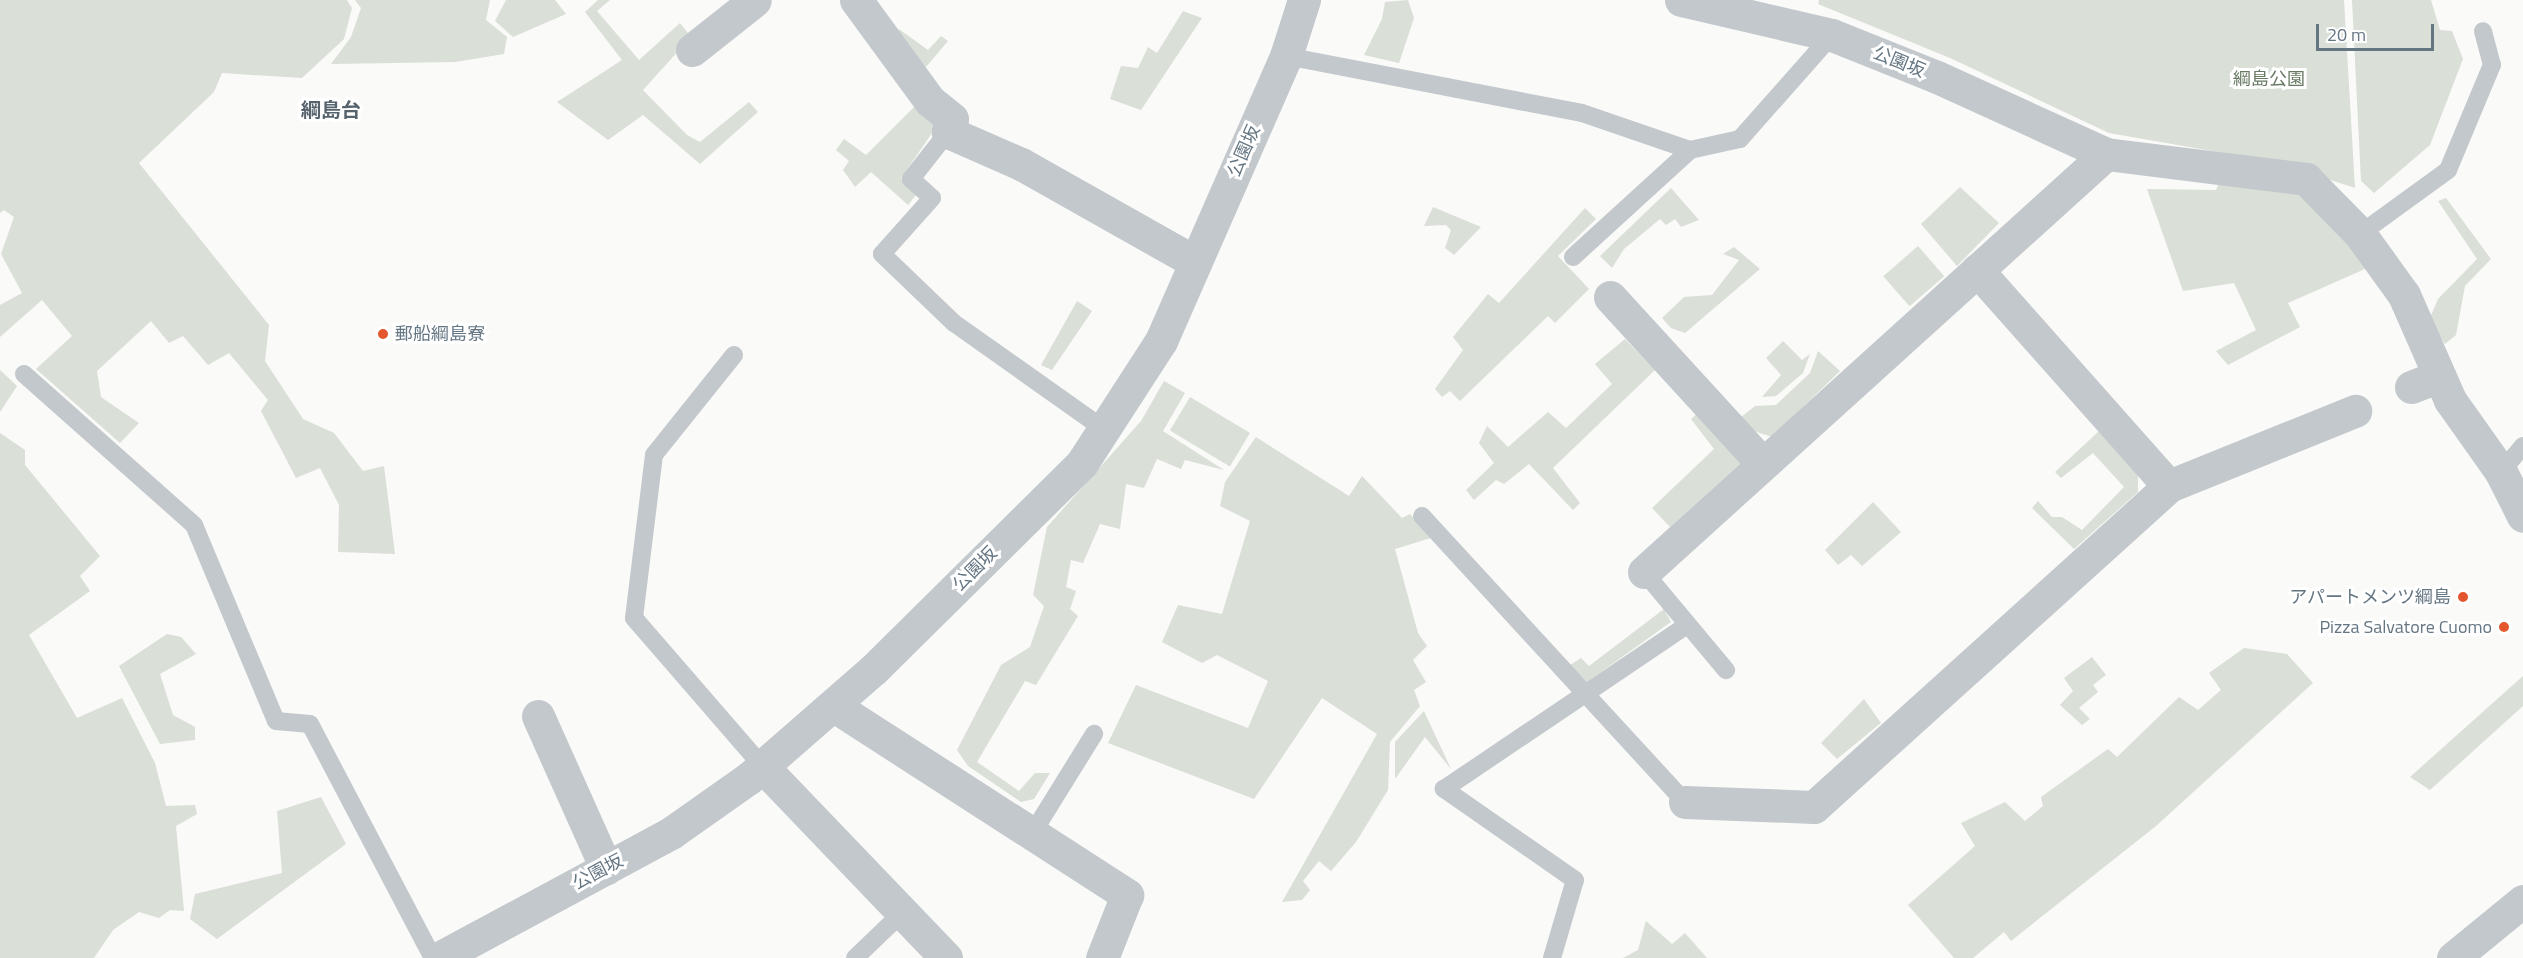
<!DOCTYPE html>
<html>
<head>
<meta charset="utf-8">
<style>
  body { margin:0 }
  #map { position:relative; width:2523px; height:958px; overflow:hidden; background:#fafaf8; font-family:"Titillium Web","Noto Sans JP",sans-serif }
  div>[style] { position:absolute }
  .green>* { inset:0; background:#dadfd7; transform-origin:0 0 }
  .lane>* { height:18px; margin:-9px; padding:0 9px; transform-origin:9px; border-radius:9px; background:#c3c8cc }
  .street>* { height:33px; margin:-16.5px; padding:0 16.5px; transform-origin:16.5px; border-radius:16.5px; background:#c3c8cc }
  .dots>* { width:16px; height:16px; translate:-50% -50%; box-sizing:border-box; border:3px solid #fff; border-radius:50% }
  span { translate:-50% -50%; white-space:nowrap; text-align:center; line-height:1.15; -webkit-text-stroke:6px #fff; paint-order:stroke }
  .street-label { font-size:18px; color:#657683 }
  .park-label { font-size:18px; color:#687a64 }
  .poi-label { font-size:18px; color:#657683 }
  .left { translate:0 -50%; text-align:left }
  .right { translate:-100% -50%; text-align:right }
  .neighbourhood-label { font-size:20px; color:#57646e; font-weight:700 }
  .scale { position:absolute; left:2316px; top:24px; width:118px; height:27px; box-sizing:border-box; border:3px solid #657683; border-top:0; padding-left:8px; font-size:18px; line-height:21px; white-space:nowrap; color:#657683; -webkit-text-stroke:4px #fff; paint-order:stroke }
</style>
</head>
<body>
<div id="map">
  <div class="green">
    <i style="clip-path:polygon(0 0,347px 0,352px 8px,344px 39px,302px 78px,222px 73px,214px 92px,139px 163px,269px 325px,265px 361px,303px 419px,334px 433px,363px 471px,384px 466px,395px 554px,338px 552px,339px 505px,320px 468px,296px 478px,261px 411px,268px 400px,229px 353px,208px 365px,183px 336px,169px 343px,151px 321px,97px 371px,101px 397px,139px 423px,120px 443px,36px 369px,72px 336px,42px 300px,0 337px,0 305px,22px 293px,1px 254px,14px 217px,4px 210px,0 213px)"></i>
    <i style="clip-path:polygon(355px 0,490px 0,486px 20px,507px 37px,504px 54px,455px 62px,331px 64px,351px 37px,361px 8px)"></i>
    <i style="clip-path:polygon(506px 0,555px 0,566px 14px,513px 37px,495px 21px)"></i>
    <i style="clip-path:polygon(598px 0,610px 0,597px 11px,639px 60px,680px 23px,691px 37px,643px 90px,687px 135px,700px 142px,749px 102px,758px 112px,700px 164px,643px 115px,608px 140px,557px 102px,622px 60px,585px 12px)"></i>
    <i style="clip-path:polygon(1408px 0,1414px 18px,1399px 63px,1364px 55px,1382px 19px,1385px 2px)"></i>
    <i style="clip-path:polygon(1819px 0,2344px 0,2355px 188px,2275px 162px,2109px 133px,1950px 58px,1818px 4px)"></i>
    <i style="clip-path:polygon(2352px 0,2431px 0,2440px 30px,2452px 31px,2463px 59px,2430px 145px,2374px 193px,2361px 181px)"></i>
    <i style="clip-path:polygon(1183px 11px,1202px 18px,1141px 110px,1110px 99px,1121px 66px,1138px 68px,1148px 47px,1157px 53px)"></i>
    <i style="clip-path:polygon(899px 29px,928px 50px,941px 36px,948px 41px,926px 67px,895px 37px)"></i>
    <i style="clip-path:polygon(915px 106px,937px 126px,901px 178px,916px 195px,908px 205px,871px 172px,855px 187px,843px 170px,849px 161px,836px 150px,844px 139px,866px 155px)"></i>
    <i style="clip-path:polygon(2221px 178px,2300px 192px,2346px 238px,2365px 269px,2288px 303px,2300px 327px,2228px 365px,2216px 351px,2256px 330px,2234px 283px,2183px 291px,2147px 189px,2216px 190px)"></i>
    <i style="clip-path:polygon(1960px 187px,1999px 223px,1957px 266px,1921px 224px)"></i>
    <i style="clip-path:polygon(1671px 188px,1699px 220px,1681px 227px,1675px 219px,1666px 225px,1660px 219px,1624px 249px,1612px 268px,1600px 256px)"></i>
    <i style="clip-path:polygon(2446px 198px,2491px 259px,2465px 286px,2456px 335px,2445px 344px,2429px 320px,2438px 299px,2477px 259px,2438px 201px)"></i>
    <i style="clip-path:polygon(1433px 207px,1481px 227px,1454px 255px,1445px 248px,1451px 230px,1446px 225px,1424px 226px)"></i>
    <i style="clip-path:polygon(1585px 208px,1596px 219px,1558px 256px,1589px 289px,1555px 323px,1548px 316px,1460px 401px,1450px 391px,1442px 397px,1435px 389px,1463px 350px,1453px 337px,1488px 294px,1499px 303px)"></i>
    <i style="left:1918px;top:246px;width:40px;height:46px;rotate:49deg"></i>
    <i style="clip-path:polygon(1734px 247px,1760px 269px,1685px 333px,1671px 328px,1662px 318px,1684px 297px,1712px 295px,1739px 260px,1723px 254px)"></i>
    <i style="clip-path:polygon(1077px 301px,1092px 311px,1052px 370px,1041px 365px)"></i>
    <i style="clip-path:polygon(1625px 339px,1655px 370px,1553px 468px,1580px 503px,1573px 510px,1529px 464px,1504px 484px,1496px 480px,1474px 500px,1466px 490px,1494px 463px,1479px 443px,1487px 426px,1508px 447px,1548px 412px,1566px 428px,1612px 384px,1595px 364px)"></i>
    <i style="clip-path:polygon(1783px 341px,1802px 360px,1810px 354px,1803px 373px,1776px 396px,1762px 397px,1781px 375px,1766px 358px)"></i>
    <i style="clip-path:polygon(1818px 351px,1840px 371px,1772px 437px,1754px 431px,1741px 417px,1755px 406px,1776px 405px,1810px 373px)"></i>
    <i style="clip-path:polygon(0 370px,17px 386px,0 412px)"></i>
    <i style="clip-path:polygon(1164px 381px,1185px 393px,1163px 431px,1224px 470px,1185px 460px,1181px 469px,1157px 459px,1144px 488px,1126px 484px,1120px 529px,1100px 524px,1083px 563px,1071px 560px,1066px 587px,1076px 591px,1070px 609px,1078px 616px,1036px 685px,1025px 681px,977px 762px,1019px 791px,1035px 773px,1050px 773px,1034px 799px,1021px 802px,968px 766px,957px 750px,1001px 665px,1030px 647px,1044px 606px,1033px 595px,1047px 527px,1141px 421px)"></i>
    <i style="left:1190px;top:397px;width:70px;height:39px;rotate:31deg"></i>
    <i style="clip-path:polygon(1699px 412px,1743px 461px,1670px 527px,1652px 508px,1714px 449px,1691px 419px)"></i>
    <i style="clip-path:polygon(2099px 431px,2138px 473px,2138px 492px,2074px 549px,2032px 508px,2038px 501px,2052px 517px,2062px 517px,2082px 530px,2124px 487px,2093px 453px,2061px 478px,2055px 472px)"></i>
    <i style="clip-path:polygon(0 433px,25px 450px,25px 465px,100px 556px,80px 576px,90px 591px,29px 635px,77px 718px,122px 698px,155px 763px,166px 806px,195px 805px,197px 814px,176px 826px,184px 911px,170px 910px,159px 918px,139px 912px,113px 930px,94px 958px,0 958px)"></i>
    <i style="clip-path:polygon(1256px 437px,1349px 496px,1362px 476px,1402px 518px,1410px 514px,1431px 538px,1395px 549px,1418px 633px,1427px 646px,1413px 660px,1426px 682px,1414px 690px,1420px 706px,1390px 742px,1388px 790px,1356px 842px,1331px 871px,1319px 861px,1303px 881px,1310px 890px,1302px 900px,1282px 902px,1377px 734px,1322px 698px,1254px 799px,1108px 743px,1136px 685px,1248px 728px,1268px 681px,1217px 655px,1202px 663px,1162px 642px,1178px 605px,1222px 614px,1250px 521px,1220px 506px,1225px 482px)"></i>
    <i style="clip-path:polygon(1873px 502px,1901px 532px,1862px 566px,1851px 555px,1838px 565px,1825px 550px)"></i>
    <i style="clip-path:polygon(1664px 609px,1671px 622px,1587px 682px,1570px 665px,1581px 658px,1589px 666px)"></i>
    <i style="clip-path:polygon(167px 634px,181px 637px,196px 654px,160px 674px,173px 715px,195px 727px,195px 740px,160px 744px,119px 666px)"></i>
    <i style="clip-path:polygon(2244px 648px,2287px 654px,2313px 683px,2156px 826px,2011px 941px,2004px 932px,1973px 958px,1954px 958px,1908px 905px,1975px 846px,1961px 823px,2005px 802px,2025px 821px,2043px 806px,2041px 797px,2108px 749px,2117px 757px,2179px 697px,2198px 710px,2221px 690px,2209px 673px)"></i>
    <i style="clip-path:polygon(2092px 657px,2106px 675px,2093px 685px,2098px 692px,2079px 708px,2090px 719px,2082px 725px,2060px 705px,2073px 691px,2064px 678px)"></i>
    <i style="clip-path:polygon(2523px 676px,2523px 706px,2430px 790px,2410px 777px)"></i>
    <i style="clip-path:polygon(1864px 699px,1881px 723px,1837px 759px,1821px 743px)"></i>
    <i style="clip-path:polygon(1424px 711px,1451px 769px,1425px 737px,1395px 779px,1395px 742px)"></i>
    <i style="clip-path:polygon(321px 797px,346px 844px,217px 939px,190px 919px,195px 894px,282px 873px,277px 811px)"></i>
    <i style="clip-path:polygon(1646px 921px,1672px 944px,1685px 933px,1707px 958px,1623px 958px,1638px 950px)"></i>
  </div>
  <div class="lane">
    <i style="left:1286px;top:56px;width:301px;rotate:10.9deg"></i>
    <i style="left:1582px;top:113px;width:114px;rotate:18.9deg"></i>
    <i style="left:948px;top:132px;width:60px;rotate:128.2deg"></i>
    <i style="left:911px;top:179px;width:28px;rotate:42deg"></i>
    <i style="left:932px;top:198px;width:75px;rotate:131.8deg"></i>
    <i style="left:882px;top:254px;width:100px;rotate:43.8deg"></i>
    <i style="left:954px;top:323px;width:185px;rotate:35.3deg"></i>
    <i style="left:2360px;top:234px;width:109px;rotate:-36deg"></i>
    <i style="left:2448px;top:170px;width:114px;rotate:-67.3deg"></i>
    <i style="left:2492px;top:65px;width:35px;rotate:-105deg"></i>
    <i style="left:1573px;top:257px;width:159px;rotate:-42.4deg"></i>
    <i style="left:1690px;top:150px;width:51px;rotate:-12.4deg"></i>
    <i style="left:1740px;top:139px;width:139px;rotate:-48.5deg"></i>
    <i style="left:734px;top:355px;width:128px;rotate:128.7deg"></i>
    <i style="left:654px;top:455px;width:164px;rotate:97deg"></i>
    <i style="left:634px;top:618px;width:196px;rotate:49.1deg"></i>
    <i style="left:24px;top:374px;width:227px;rotate:41.6deg"></i>
    <i style="left:194px;top:525px;width:212px;rotate:67.3deg"></i>
    <i style="left:276px;top:721px;width:34px;rotate:5deg"></i>
    <i style="left:310px;top:724px;width:264px;rotate:62.3deg"></i>
    <i style="left:2501px;top:472px;width:34px;rotate:-50deg"></i>
    <i style="left:1422px;top:516px;width:389px;rotate:47.4deg"></i>
    <i style="left:1644px;top:572px;width:128px;rotate:50.1deg"></i>
    <i style="left:1032px;top:834px;width:118px;rotate:-58.2deg"></i>
    <i style="left:855px;top:958px;width:65px;rotate:-43.8deg"></i>
    <i style="left:1552px;top:958px;width:81px;rotate:-73.6deg"></i>
    <i style="left:1575px;top:880px;width:160px;rotate:-145.2deg"></i>
    <i style="left:1444px;top:789px;width:293px;rotate:-34deg"></i>
  </div>
  <div class="street">
    <i style="left:856px;top:0;width:125px;rotate:53.8deg"></i>
    <i style="left:930px;top:101px;width:28px;rotate:39deg"></i>
    <i style="left:952px;top:119px;width:14px;rotate:107deg"></i>
    <i style="left:948px;top:132px;width:80px;rotate:23.7deg"></i>
    <i style="left:1021px;top:164px;width:200px;rotate:29.4deg"></i>
    <i style="left:1681px;top:0;width:155px;rotate:13.1deg"></i>
    <i style="left:1832px;top:35px;width:113px;rotate:21.8deg"></i>
    <i style="left:1937px;top:77px;width:186px;rotate:24.5deg"></i>
    <i style="left:2106px;top:154px;width:202px;rotate:7.1deg"></i>
    <i style="left:2306px;top:179px;width:77px;rotate:45.5deg"></i>
    <i style="left:2360px;top:234px;width:75px;rotate:54.2deg"></i>
    <i style="left:2404px;top:295px;width:115px;rotate:66.3deg"></i>
    <i style="left:2450px;top:400px;width:88px;rotate:54.7deg"></i>
    <i style="left:2501px;top:472px;width:49px;rotate:63.4deg"></i>
    <i style="left:692px;top:50px;width:80px;rotate:-38.4deg"></i>
    <i style="left:1977px;top:270px;width:289px;rotate:48.4deg"></i>
    <i style="left:1610px;top:297px;width:226px;rotate:47.5deg"></i>
    <i style="left:2411px;top:387px;width:30px;rotate:-21deg"></i>
    <i style="left:1644px;top:572px;width:623px;rotate:-42.14deg"></i>
    <i style="left:834px;top:706px;width:349px;rotate:32.8deg"></i>
    <i style="left:1127px;top:895px;width:68px;rotate:111.6deg"></i>
    <i style="left:538px;top:716px;width:167px;rotate:65.9deg"></i>
    <i style="left:762px;top:766px;width:266px;rotate:46.2deg"></i>
    <i style="left:1685px;top:802px;width:129px;rotate:2.2deg"></i>
    <i style="left:1814px;top:807px;width:479px;rotate:-42.1deg"></i>
    <i style="left:2169px;top:486px;width:201px;rotate:-22deg"></i>
    <i style="left:439px;top:958px;width:264px;rotate:-28.3deg"></i>
    <i style="left:671px;top:833px;width:95px;rotate:-35.2deg"></i>
    <i style="left:749px;top:778px;width:166px;rotate:-41.1deg"></i>
    <i style="left:874px;top:669px;width:293px;rotate:-44.7deg"></i>
    <i style="left:1082px;top:463px;width:145px;rotate:-57.1deg"></i>
    <i style="left:1161px;top:341px;width:311px;rotate:-66.3deg"></i>
    <i style="left:1286px;top:56px;width:59px;rotate:-72.2deg"></i>
    <i style="left:2453px;top:958px;width:90px;rotate:-39.2deg"></i>
  </div>
  <div class="dots">
    <i style="left:383px;top:334px;background:#e4572e"></i>
    <i style="left:2463px;top:597px;background:#e4572e"></i>
    <i style="left:2504px;top:627px;background:#e4572e"></i>
  </div>
  <div class="street-label">
    <span style="left:1899px;top:62px;rotate:22deg">公園坂</span>
    <span style="left:1244px;top:151px;rotate:-66deg">公園坂</span>
    <span style="left:975px;top:569px;rotate:-45deg">公園坂</span>
    <span style="left:598px;top:872px;rotate:-28deg">公園坂</span>
  </div>
  <div class="park-label">
    <span style="left:2269px;top:79px">綱島公園</span>
  </div>
  <div class="poi-label">
    <span class="left" style="left:395px;top:334px">郵船綱島寮</span>
    <span class="right" style="left:2451px;top:597px">アパートメンツ綱島</span>
    <span class="right" style="left:2492px;top:627px">Pizza Salvatore Cuomo</span>
  </div>
  <div class="neighbourhood-label">
    <span style="left:331px;top:109px">綱島台</span>
  </div>
  <div class="scale">20 m</div>
</div>
</body>
</html>
